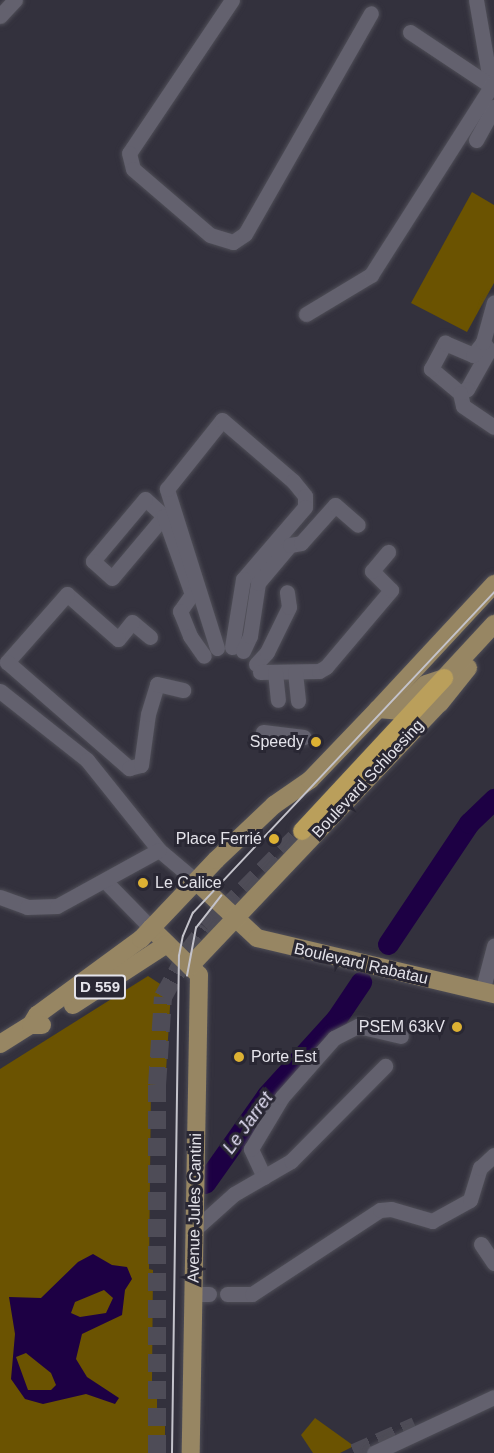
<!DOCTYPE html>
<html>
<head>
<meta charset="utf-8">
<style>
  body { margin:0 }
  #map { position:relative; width:494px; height:1453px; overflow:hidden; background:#33313d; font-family:Arial,sans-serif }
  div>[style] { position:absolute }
  .green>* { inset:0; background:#6b5301 }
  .water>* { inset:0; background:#1d0044 }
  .river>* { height:21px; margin:-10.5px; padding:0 10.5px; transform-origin:10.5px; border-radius:10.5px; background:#1d0044 }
  .highway-tunnel>* { height:18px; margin-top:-9px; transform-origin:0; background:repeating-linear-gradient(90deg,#4e4c57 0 18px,transparent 0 27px) }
  .roads { filter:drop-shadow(0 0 2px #4f4e57) drop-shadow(0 0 2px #4f4e57) }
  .minor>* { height:15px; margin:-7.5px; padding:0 7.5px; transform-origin:7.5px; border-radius:7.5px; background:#63616e }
  .major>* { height:18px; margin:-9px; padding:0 9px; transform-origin:9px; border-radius:9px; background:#978663 }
  .highway>* { height:18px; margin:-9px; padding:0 9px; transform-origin:9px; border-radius:9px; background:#ba9f5b }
  .tram>* { height:1.5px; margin:-0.75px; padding:0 0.75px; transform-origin:0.75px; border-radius:0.75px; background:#c4c3cb }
  .dots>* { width:16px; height:16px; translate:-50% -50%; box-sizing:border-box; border:3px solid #292733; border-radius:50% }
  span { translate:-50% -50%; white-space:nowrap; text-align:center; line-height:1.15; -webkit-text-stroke:6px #292733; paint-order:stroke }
  .shield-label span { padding:2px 4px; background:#292733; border:2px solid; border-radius:4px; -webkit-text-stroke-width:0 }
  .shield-label { font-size:15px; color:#e4e3ea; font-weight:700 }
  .poi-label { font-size:16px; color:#e4e3ea }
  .right { translate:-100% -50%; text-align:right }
  .left { translate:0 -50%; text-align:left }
  .street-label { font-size:16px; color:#e4e3ea }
  .water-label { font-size:18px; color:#e1ddf2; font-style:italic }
</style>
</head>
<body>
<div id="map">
  <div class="green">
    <i style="clip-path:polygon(472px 192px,494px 205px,494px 283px,467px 332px,411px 303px)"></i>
    <i style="clip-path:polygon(148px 976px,171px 991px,165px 1087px,151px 1087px,149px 1269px,153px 1270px,152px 1381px,157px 1381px,157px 1414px,165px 1415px,165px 1453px,0 1453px,0 1069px)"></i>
    <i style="clip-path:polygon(315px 1418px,354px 1446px,340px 1453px,313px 1453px,301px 1435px)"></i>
  </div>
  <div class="water">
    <i style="clip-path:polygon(evenodd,93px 1254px,112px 1265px,127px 1267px,132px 1279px,125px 1290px,122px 1315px,82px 1334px,76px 1359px,87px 1377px,119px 1398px,115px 1404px,86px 1394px,43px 1404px,25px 1399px,11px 1379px,15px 1334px,9px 1297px,41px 1298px,78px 1262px,93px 1254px,104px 1290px,113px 1298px,106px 1313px,80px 1317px,71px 1313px,75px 1302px,104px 1290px,93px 1254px,26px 1353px,51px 1373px,56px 1385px,51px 1390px,28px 1390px,16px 1357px,26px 1353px)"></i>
  </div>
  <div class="river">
    <i style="left:388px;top:944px;width:146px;rotate:-56.2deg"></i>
    <i style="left:469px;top:823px;width:35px;rotate:-44deg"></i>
    <i style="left:205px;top:1183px;width:108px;rotate:-54.8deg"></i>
    <i style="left:267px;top:1095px;width:103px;rotate:-47.8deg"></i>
    <i style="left:336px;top:1019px;width:45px;rotate:-56deg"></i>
  </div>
  <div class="highway-tunnel">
    <i style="left:157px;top:1453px;width:368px;rotate:-90deg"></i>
    <i style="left:157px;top:1085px;width:88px;rotate:-86.1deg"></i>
    <i style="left:163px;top:997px;width:51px;rotate:-60.9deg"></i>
    <i style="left:188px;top:952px;width:30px;rotate:-53deg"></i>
    <i style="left:206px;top:928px;width:136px;rotate:-45.3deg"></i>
    <i style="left:354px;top:1453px;width:67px;rotate:-23.9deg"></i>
  </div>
  <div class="roads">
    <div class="minor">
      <i style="left:232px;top:0;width:184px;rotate:123.9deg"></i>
      <i style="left:129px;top:153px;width:16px;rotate:76deg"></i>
      <i style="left:133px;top:169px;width:101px;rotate:40.6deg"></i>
      <i style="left:210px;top:235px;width:24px;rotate:17deg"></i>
      <i style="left:233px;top:242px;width:14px;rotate:-34deg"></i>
      <i style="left:245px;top:234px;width:254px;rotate:-60.3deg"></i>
      <i style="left:476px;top:0;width:87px;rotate:80.1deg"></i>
      <i style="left:0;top:16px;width:22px;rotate:-47deg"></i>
      <i style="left:410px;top:32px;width:97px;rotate:33.7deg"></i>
      <i style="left:476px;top:140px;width:38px;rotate:-61deg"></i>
      <i style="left:306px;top:314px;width:76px;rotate:-31deg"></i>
      <i style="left:371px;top:275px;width:229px;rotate:-57.5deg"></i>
      <i style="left:483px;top:342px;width:10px;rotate:53deg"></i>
      <i style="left:489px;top:350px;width:45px;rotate:119.4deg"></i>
      <i style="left:467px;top:389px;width:8px;rotate:150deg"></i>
      <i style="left:460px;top:393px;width:38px;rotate:-140deg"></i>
      <i style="left:431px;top:369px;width:30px;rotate:-62deg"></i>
      <i style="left:445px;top:343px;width:30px;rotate:23deg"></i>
      <i style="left:473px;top:355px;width:16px;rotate:-52deg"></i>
      <i style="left:483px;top:342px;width:41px;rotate:-74.6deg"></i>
      <i style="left:460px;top:393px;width:13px;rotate:77deg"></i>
      <i style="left:463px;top:406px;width:37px;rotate:34deg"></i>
      <i style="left:164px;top:516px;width:25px;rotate:-138deg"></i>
      <i style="left:145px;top:499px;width:81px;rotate:130deg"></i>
      <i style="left:93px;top:561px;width:25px;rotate:42deg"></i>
      <i style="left:112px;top:578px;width:81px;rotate:-50deg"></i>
      <i style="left:164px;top:516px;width:83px;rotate:70.3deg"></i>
      <i style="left:192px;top:594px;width:21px;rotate:125deg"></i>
      <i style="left:180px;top:611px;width:27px;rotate:68deg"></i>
      <i style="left:190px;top:636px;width:24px;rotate:55deg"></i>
      <i style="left:150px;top:637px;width:23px;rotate:-140deg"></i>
      <i style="left:132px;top:622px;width:22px;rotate:129deg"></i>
      <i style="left:118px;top:639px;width:68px;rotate:-138.6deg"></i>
      <i style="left:67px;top:594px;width:91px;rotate:131.4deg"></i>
      <i style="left:7px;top:662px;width:162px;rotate:41deg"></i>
      <i style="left:129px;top:768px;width:12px;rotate:-14deg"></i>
      <i style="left:141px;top:765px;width:51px;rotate:-82.2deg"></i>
      <i style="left:148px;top:714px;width:31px;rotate:-73deg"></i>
      <i style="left:157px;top:684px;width:27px;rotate:13deg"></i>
      <i style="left:217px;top:648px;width:167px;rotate:-107.5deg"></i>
      <i style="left:167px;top:489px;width:88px;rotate:-51.4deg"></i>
      <i style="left:222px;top:420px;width:94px;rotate:40.7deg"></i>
      <i style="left:293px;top:481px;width:19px;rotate:51deg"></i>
      <i style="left:305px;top:496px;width:11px;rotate:90deg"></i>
      <i style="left:305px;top:507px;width:95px;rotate:130.7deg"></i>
      <i style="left:243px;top:579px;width:69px;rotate:99.2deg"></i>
      <i style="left:243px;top:651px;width:17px;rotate:-65deg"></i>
      <i style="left:250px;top:636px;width:54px;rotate:-81.4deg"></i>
      <i style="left:258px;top:583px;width:50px;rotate:-49.9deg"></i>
      <i style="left:290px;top:545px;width:11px;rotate:-10deg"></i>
      <i style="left:301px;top:543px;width:51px;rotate:-48.2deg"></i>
      <i style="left:335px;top:505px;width:30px;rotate:41deg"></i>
      <i style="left:256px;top:664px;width:16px;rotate:-47deg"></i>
      <i style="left:267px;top:652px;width:50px;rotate:-63.9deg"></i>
      <i style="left:289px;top:607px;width:15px;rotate:-98deg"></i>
      <i style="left:260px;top:672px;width:59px;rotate:-1deg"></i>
      <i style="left:319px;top:671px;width:8px;rotate:-30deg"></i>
      <i style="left:326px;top:667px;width:101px;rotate:-49.8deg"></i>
      <i style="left:391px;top:590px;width:27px;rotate:-135deg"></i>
      <i style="left:372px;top:571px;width:25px;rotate:-50deg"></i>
      <i style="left:275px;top:672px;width:28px;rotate:84deg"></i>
      <i style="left:295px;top:672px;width:29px;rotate:84deg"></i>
      <i style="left:0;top:691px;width:111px;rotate:38.4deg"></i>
      <i style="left:87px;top:760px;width:115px;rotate:51.3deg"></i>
      <i style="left:159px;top:850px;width:50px;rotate:40.1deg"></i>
      <i style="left:263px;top:732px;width:41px;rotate:7deg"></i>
      <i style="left:105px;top:881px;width:66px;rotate:45.6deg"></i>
      <i style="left:0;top:897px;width:29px;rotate:20deg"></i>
      <i style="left:27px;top:907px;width:30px;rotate:-2deg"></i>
      <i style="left:57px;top:906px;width:116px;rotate:-28.8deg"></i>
      <i style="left:482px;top:992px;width:48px;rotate:-75.4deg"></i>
      <i style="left:264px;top:1177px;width:31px;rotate:-115deg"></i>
      <i style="left:251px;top:1149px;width:61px;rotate:-59.2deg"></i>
      <i style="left:282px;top:1097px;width:79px;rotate:-48.6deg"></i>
      <i style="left:334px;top:1038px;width:27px;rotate:-27deg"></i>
      <i style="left:358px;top:1026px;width:44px;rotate:13.1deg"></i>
      <i style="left:195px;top:1229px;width:52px;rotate:-41.9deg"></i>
      <i style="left:234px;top:1194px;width:66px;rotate:-30.1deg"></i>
      <i style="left:291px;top:1161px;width:134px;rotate:-45.3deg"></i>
      <i style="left:481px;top:1244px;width:23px;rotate:56deg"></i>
      <i style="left:194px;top:1294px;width:15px"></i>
      <i style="left:227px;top:1294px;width:25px"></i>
      <i style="left:252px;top:1294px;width:153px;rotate:-33.3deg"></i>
      <i style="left:380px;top:1210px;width:11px;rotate:-5deg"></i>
      <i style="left:391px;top:1209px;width:43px;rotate:16.3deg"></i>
      <i style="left:432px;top:1221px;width:43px;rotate:-28.9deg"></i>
      <i style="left:470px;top:1200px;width:34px;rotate:-73deg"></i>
      <i style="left:480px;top:1168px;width:19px;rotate:-43deg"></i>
      <i style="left:374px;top:1453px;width:132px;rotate:-25deg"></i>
    </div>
    <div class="major">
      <i style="left:378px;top:709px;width:171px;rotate:-47.1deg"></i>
      <i style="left:197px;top:882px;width:82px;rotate:43deg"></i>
      <i style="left:257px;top:938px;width:244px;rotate:13.3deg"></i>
      <i style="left:151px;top:928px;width:67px;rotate:44.4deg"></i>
      <i style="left:199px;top:975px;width:478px;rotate:91deg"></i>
      <i style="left:190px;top:966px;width:363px;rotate:-46.5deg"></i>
      <i style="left:440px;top:703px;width:45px;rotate:-51.3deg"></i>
      <i style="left:73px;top:1005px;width:112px;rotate:-33deg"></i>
      <i style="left:31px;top:1025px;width:12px;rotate:-59deg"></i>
      <i style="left:37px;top:1015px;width:129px;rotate:-36.2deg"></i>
      <i style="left:141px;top:939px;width:109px;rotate:-46.5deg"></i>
      <i style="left:216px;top:860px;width:80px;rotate:-43.5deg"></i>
      <i style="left:274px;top:805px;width:44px;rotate:-34.8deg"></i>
      <i style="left:310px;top:780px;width:98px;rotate:-46.2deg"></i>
      <i style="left:378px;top:709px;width:21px;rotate:5deg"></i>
      <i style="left:399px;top:711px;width:38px;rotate:-45deg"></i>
      <i style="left:426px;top:684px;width:19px;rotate:-18deg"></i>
      <i style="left:444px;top:678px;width:74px;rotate:-47.2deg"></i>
      <i style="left:0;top:1044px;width:36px;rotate:-32deg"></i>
      <i style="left:31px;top:1025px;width:11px"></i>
    </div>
    <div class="highway">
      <i style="left:302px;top:831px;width:209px;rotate:-47.1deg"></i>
    </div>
  </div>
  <div class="tram">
    <i style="left:187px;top:976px;width:49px;rotate:-79.4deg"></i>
    <i style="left:196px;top:928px;width:41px;rotate:-52deg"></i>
    <i style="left:172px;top:1453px;width:497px;rotate:-89.2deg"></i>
    <i style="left:179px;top:956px;width:20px;rotate:-79deg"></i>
    <i style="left:183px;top:936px;width:25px;rotate:-67deg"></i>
    <i style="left:193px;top:913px;width:440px;rotate:-46.8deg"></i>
  </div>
  <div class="dots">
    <i style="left:316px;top:742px;background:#ddb133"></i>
    <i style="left:274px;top:839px;background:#ddb133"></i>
    <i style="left:143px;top:883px;background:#ddb133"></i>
    <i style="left:457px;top:1027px;background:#ddb133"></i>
    <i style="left:239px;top:1057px;background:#ddb133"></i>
  </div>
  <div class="shield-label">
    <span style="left:100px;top:987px">D 559</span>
  </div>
  <div class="poi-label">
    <span class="right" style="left:304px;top:742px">Speedy</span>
    <span class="right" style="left:262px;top:839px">Place Ferrié</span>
    <span class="left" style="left:155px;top:883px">Le Calice</span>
    <span class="right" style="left:445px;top:1027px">PSEM 63kV</span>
    <span class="left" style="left:251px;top:1057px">Porte Est</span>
  </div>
  <div class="street-label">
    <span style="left:368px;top:779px;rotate:-47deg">Boulevard Schloesing</span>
    <span style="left:361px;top:964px;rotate:13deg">Boulevard Rabatau</span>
    <span style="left:195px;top:1208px;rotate:-89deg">Avenue Jules Cantini</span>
  </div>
  <div class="water-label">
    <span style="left:248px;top:1123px;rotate:-54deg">Le Jarret</span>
  </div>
</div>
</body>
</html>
